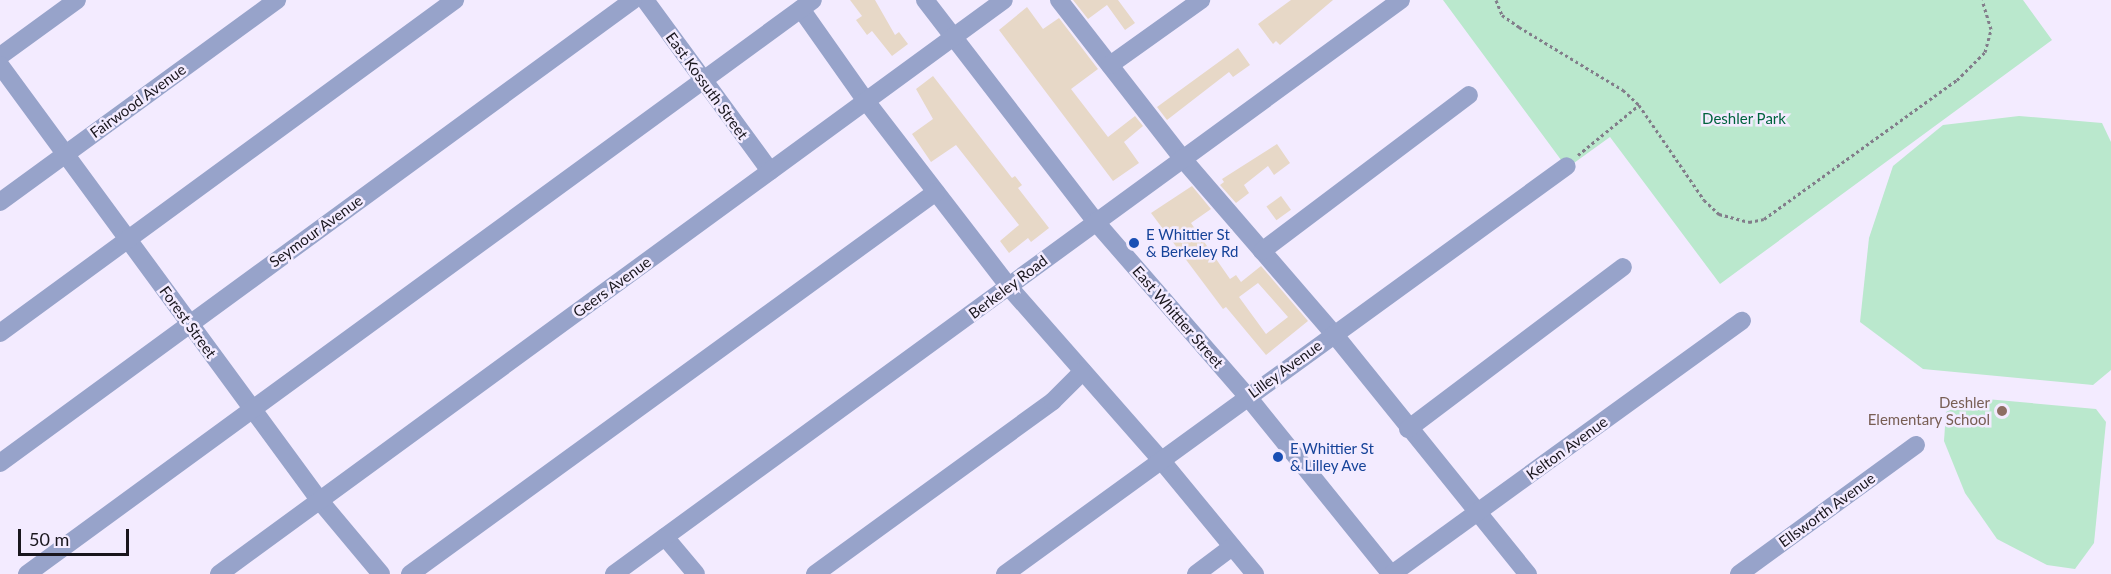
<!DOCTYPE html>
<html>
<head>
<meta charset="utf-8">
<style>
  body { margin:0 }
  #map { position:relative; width:2111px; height:574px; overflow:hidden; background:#f3ebff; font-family:Lato,sans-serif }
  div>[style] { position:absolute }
  .green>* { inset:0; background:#bae8cd }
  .building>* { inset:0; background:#e7d8c7; transform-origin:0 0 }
  .path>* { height:3px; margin-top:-1.5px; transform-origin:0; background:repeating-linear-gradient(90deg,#827d8a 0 3px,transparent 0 6px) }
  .minor>* { height:18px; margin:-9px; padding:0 9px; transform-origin:9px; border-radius:9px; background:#97a3ca }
  .dots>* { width:16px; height:16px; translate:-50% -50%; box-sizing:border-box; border:3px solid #f3ebff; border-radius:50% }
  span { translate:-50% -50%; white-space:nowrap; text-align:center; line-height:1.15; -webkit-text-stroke:5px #f3ebff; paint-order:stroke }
  .street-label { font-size:15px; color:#19161d }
  .park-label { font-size:15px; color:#00633e }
  .transit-label { font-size:15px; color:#164399 }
  .left { translate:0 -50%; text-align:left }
  .education-label { font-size:15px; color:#785e54 }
  .right { translate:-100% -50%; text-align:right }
  .scale { position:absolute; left:18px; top:529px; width:111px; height:27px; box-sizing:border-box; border:3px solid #19161d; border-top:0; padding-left:8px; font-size:18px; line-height:21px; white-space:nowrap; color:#19161d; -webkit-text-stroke:4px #f3ebff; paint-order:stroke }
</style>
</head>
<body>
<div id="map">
  <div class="green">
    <i style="clip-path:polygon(1443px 0,2023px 0,2052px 40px,1720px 284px,1610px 137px,1567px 168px)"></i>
    <i style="clip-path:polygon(2019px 116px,2102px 123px,2111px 142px,2111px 370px,2093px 385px,1923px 369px,1860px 322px,1869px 238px,1893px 166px,1943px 125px)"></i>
    <i style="clip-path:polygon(1975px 398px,2096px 409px,2106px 422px,2094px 543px,2075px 569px,2047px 565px,1997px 539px,1965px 493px,1944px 441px,1946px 412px)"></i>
  </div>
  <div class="building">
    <i style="clip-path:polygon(850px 0,875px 0,895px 35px,899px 32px,908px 44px,892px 56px,872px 31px,867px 35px,856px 20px,862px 16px)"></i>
    <i style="clip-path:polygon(1073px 0,1118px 0,1135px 23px,1125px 30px,1107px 5px,1088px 19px)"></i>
    <i style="clip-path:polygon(1291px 0,1333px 0,1280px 45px,1276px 41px,1273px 44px,1258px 24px)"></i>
    <i style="clip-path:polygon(1027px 7px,1043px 29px,1059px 18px,1098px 69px,1071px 89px,1108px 137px,1135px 116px,1143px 126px,1124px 142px,1139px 163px,1113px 181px,999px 30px)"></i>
    <i style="clip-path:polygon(1238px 48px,1250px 65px,1233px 77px,1229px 72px,1167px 120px,1157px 107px)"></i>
    <i style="clip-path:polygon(933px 76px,1012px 178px,1015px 176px,1022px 185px,1018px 188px,1049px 228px,1031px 242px,1028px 238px,1009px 253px,1000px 241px,1019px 225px,956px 145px,931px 162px,912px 134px,933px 119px,916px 89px)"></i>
    <i style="clip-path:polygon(1277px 144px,1290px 163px,1274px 175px,1268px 166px,1244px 185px,1249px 193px,1236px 203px,1220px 185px,1224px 182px,1222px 179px)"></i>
    <i style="clip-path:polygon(evenodd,1192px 186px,1211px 209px,1191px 223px,1230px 279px,1236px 275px,1241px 282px,1261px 266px,1308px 321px,1266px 355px,1226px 307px,1223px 309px,1151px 213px,1192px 186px,1258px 283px,1288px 317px,1266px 334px,1239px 297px,1258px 283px)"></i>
    <i style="left:1281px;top:196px;width:17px;height:18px;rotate:54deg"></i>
  </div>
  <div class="path">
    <i style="left:1496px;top:0;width:16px;rotate:68deg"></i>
    <i style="left:1502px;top:15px;width:21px;rotate:35deg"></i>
    <i style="left:1519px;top:27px;width:122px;rotate:31.2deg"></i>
    <i style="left:1623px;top:90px;width:22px;rotate:43deg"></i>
    <i style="left:1639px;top:105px;width:115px;rotate:55.6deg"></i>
    <i style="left:1704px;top:200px;width:21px;rotate:43deg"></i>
    <i style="left:1719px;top:214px;width:31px;rotate:15deg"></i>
    <i style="left:1749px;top:222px;width:15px;rotate:-11deg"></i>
    <i style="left:1764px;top:219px;width:238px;rotate:-35.8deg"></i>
    <i style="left:1957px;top:80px;width:40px;rotate:-45deg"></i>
    <i style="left:1985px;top:52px;width:24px;rotate:-75deg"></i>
    <i style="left:1991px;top:29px;width:30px;rotate:-107deg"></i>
    <i style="left:1578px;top:155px;width:79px;rotate:-39.3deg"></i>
  </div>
  <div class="minor">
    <i style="left:645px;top:0;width:212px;rotate:53.8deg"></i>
    <i style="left:925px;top:0;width:279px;rotate:52.4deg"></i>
    <i style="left:1095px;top:221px;width:233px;rotate:49deg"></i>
    <i style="left:1248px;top:397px;width:228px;rotate:51.1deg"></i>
    <i style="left:1059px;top:0;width:200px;rotate:52.1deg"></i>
    <i style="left:1182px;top:158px;width:233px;rotate:49.2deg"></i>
    <i style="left:1334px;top:334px;width:309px;rotate:51.1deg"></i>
    <i style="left:801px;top:9px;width:113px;rotate:54.8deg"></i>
    <i style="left:866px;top:101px;width:235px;rotate:52.4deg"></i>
    <i style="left:1009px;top:287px;width:230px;rotate:48.7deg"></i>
    <i style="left:1161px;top:460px;width:148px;rotate:50.5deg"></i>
    <i style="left:0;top:56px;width:95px;rotate:-36deg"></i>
    <i style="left:0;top:65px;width:541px;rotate:53.72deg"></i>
    <i style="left:320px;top:501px;width:95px;rotate:50.1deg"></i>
    <i style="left:1110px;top:65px;width:112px;rotate:-35.5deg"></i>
    <i style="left:0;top:202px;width:343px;rotate:-36.1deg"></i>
    <i style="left:1262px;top:251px;width:259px;rotate:-37deg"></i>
    <i style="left:0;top:333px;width:564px;rotate:-36.2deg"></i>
    <i style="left:1408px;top:429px;width:269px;rotate:-37deg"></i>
    <i style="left:0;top:463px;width:784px;rotate:-36.18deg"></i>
    <i style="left:665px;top:537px;width:48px;rotate:50deg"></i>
    <i style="left:27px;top:574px;width:973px;rotate:-36.14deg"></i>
    <i style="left:219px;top:574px;width:972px;rotate:-36.17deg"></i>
    <i style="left:410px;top:574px;width:650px;rotate:-35.99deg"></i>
    <i style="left:614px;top:574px;width:974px;rotate:-36.11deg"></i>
    <i style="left:815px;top:574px;width:294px;rotate:-36deg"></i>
    <i style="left:1053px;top:401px;width:42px;rotate:-45deg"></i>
    <i style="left:1005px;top:574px;width:694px;rotate:-35.98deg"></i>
    <i style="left:1196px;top:574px;width:45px;rotate:-36.9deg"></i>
    <i style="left:1392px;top:574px;width:432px;rotate:-35.9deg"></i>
    <i style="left:1739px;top:574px;width:219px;rotate:-36.1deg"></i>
  </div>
  <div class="dots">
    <i style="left:1134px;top:243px;background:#1a4fb4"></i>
    <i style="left:2002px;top:411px;background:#8d6e63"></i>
    <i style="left:1278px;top:457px;background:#1a4fb4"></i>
  </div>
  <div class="street-label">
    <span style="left:707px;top:86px;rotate:54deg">East Kossuth Street</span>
    <span style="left:138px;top:101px;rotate:-36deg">Fairwood Avenue</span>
    <span style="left:316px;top:231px;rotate:-36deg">Seymour Avenue</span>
    <span style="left:612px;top:287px;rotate:-36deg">Geers Avenue</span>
    <span style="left:1008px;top:287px;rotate:-37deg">Berkeley Road</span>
    <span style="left:1178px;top:317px;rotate:49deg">East Whittier Street</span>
    <span style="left:188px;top:322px;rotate:54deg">Forest Street</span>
    <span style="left:1285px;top:369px;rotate:-36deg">Lilley Avenue</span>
    <span style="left:1567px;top:448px;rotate:-36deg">Kelton Avenue</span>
    <span style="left:1827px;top:510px;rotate:-36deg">Ellsworth Avenue</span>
  </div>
  <div class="park-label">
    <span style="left:1744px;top:119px">Deshler Park</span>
  </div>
  <div class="transit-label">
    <span class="left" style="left:1146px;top:243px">E Whittier St<br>&amp; Berkeley Rd</span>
    <span class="left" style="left:1290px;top:457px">E Whittier St<br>&amp; Lilley Ave</span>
  </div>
  <div class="education-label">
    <span class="right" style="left:1990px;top:411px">Deshler<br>Elementary School</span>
  </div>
  <div class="scale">50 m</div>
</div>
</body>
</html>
